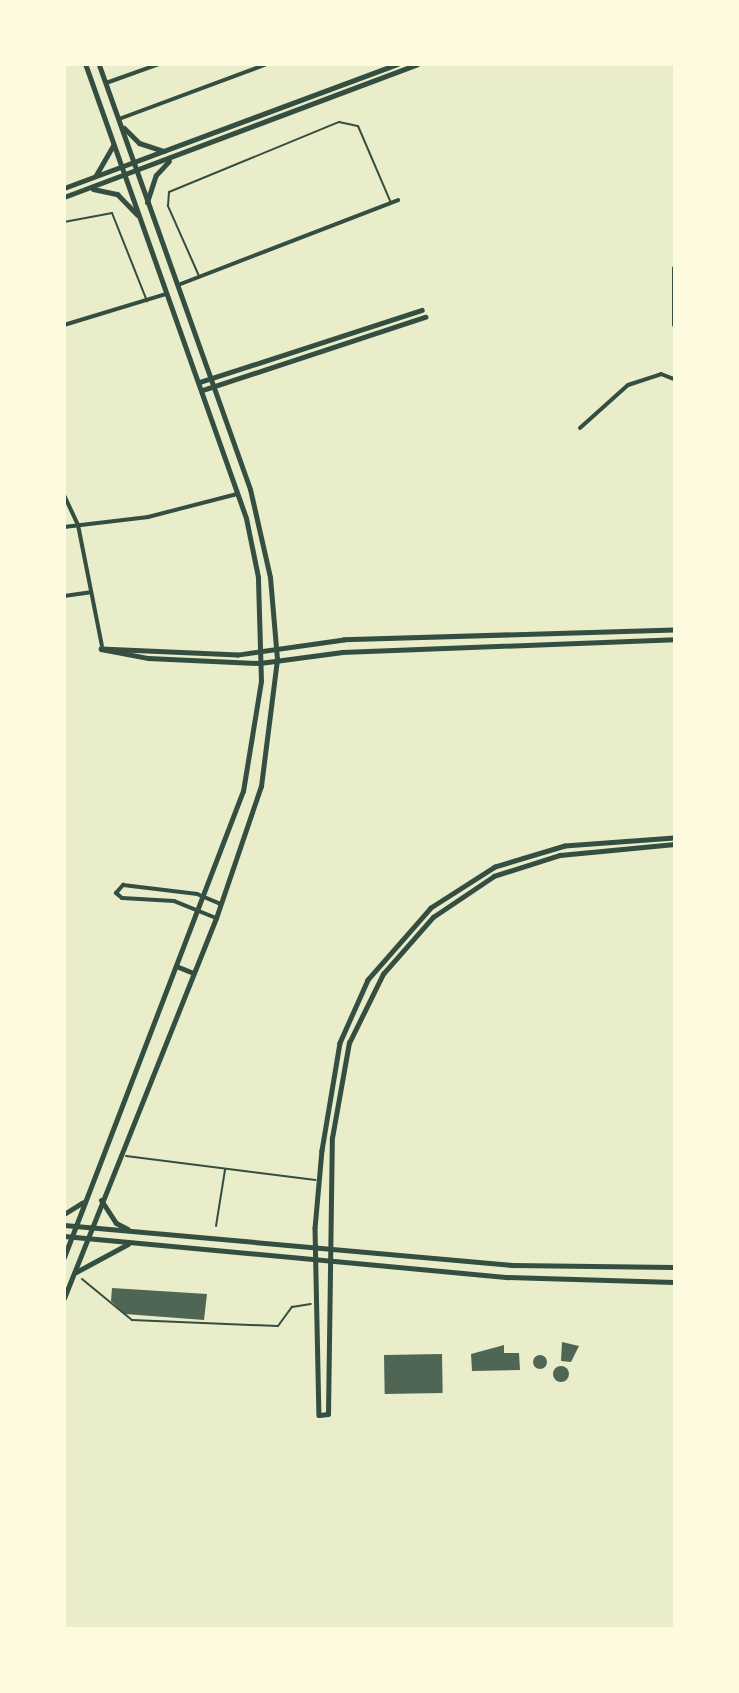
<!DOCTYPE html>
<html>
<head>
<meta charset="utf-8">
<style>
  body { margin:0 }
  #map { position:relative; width:739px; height:1693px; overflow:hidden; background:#e9edc9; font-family:"PT Sans Narrow",sans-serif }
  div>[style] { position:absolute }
  .building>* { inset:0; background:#4f6655; transform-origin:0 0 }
  .round { border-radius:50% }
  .pedestrian>* { height:2px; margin:-1px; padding:0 1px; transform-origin:1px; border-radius:1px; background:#344e41 }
  .minor>* { height:4px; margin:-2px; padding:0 2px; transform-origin:2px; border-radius:2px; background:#344e41 }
  .tertiary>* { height:4.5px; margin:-2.25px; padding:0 2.25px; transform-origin:2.25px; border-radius:2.25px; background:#344e41 }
  .secondary>* { height:4.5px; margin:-2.25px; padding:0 2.25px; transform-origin:2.25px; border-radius:2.25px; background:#344e41 }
  .primary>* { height:5px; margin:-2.5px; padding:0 2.5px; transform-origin:2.5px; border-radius:2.5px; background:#344e41 }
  span { translate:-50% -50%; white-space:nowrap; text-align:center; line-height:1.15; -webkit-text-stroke:4.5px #fefae0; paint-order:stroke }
  .frame { position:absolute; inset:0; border:66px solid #fefae0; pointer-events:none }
</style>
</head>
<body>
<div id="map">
  <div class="building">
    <i style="clip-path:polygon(112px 1288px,207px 1294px,204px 1320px,125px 1314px,111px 1301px)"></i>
    <i style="clip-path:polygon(562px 1342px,579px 1346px,571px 1362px,561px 1361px)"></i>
    <i style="clip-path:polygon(504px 1345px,504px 1353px,519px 1353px,520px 1370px,472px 1371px,471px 1354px)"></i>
    <i style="left:442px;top:1354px;width:39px;height:58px;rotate:89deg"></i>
    <i class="round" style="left:533px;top:1355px;width:14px;height:14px"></i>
    <i class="round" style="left:553px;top:1366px;width:16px;height:16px"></i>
  </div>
  <div class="pedestrian">
    <i style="left:64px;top:222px;width:49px;rotate:-10.6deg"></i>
    <i style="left:112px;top:213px;width:95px;rotate:68.3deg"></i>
    <i style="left:199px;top:276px;width:77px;rotate:-113.9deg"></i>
    <i style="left:168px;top:206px;width:14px;rotate:-86deg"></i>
    <i style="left:169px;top:192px;width:184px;rotate:-22.4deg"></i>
    <i style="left:339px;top:122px;width:19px;rotate:12deg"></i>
    <i style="left:358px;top:126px;width:84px;rotate:66.8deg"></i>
    <i style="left:126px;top:1156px;width:191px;rotate:7.2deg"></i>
    <i style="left:216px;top:1226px;width:57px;rotate:-80.9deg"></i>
    <i style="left:82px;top:1279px;width:65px;rotate:39.4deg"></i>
    <i style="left:132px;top:1320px;width:146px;rotate:2.4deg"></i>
    <i style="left:278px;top:1326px;width:24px;rotate:-54deg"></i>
    <i style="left:292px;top:1307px;width:19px;rotate:-9deg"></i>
  </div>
  <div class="minor">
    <i style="left:106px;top:83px;width:56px;rotate:-19.7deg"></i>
    <i style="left:119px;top:119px;width:158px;rotate:-20.4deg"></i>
    <i style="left:674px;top:268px;width:57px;rotate:90deg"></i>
    <i style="left:178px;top:285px;width:236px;rotate:-21.1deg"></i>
    <i style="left:64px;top:325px;width:107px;rotate:-16.9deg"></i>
    <i style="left:580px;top:428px;width:64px;rotate:-41.9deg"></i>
    <i style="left:628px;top:385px;width:35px;rotate:-18deg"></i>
    <i style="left:661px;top:374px;width:14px;rotate:21deg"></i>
    <i style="left:64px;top:495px;width:33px;rotate:65deg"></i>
    <i style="left:78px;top:525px;width:123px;rotate:78.8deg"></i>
    <i style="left:64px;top:527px;width:85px;rotate:-6.8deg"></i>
    <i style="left:148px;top:517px;width:92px;rotate:-14.5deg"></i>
    <i style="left:64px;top:596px;width:27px;rotate:-8deg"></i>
    <i style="left:216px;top:918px;width:45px;rotate:-158deg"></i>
    <i style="left:174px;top:901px;width:52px;rotate:-176.7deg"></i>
    <i style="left:122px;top:898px;width:8px;rotate:-140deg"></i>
    <i style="left:116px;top:893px;width:11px;rotate:-49deg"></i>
    <i style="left:123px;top:885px;width:75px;rotate:6.9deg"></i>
    <i style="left:197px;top:894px;width:26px;rotate:23deg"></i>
  </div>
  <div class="tertiary">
    <i style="left:200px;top:382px;width:233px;rotate:-18deg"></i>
    <i style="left:203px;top:390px;width:234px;rotate:-18.2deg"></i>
    <i style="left:674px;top:630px;width:330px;rotate:178.3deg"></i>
    <i style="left:344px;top:640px;width:107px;rotate:171.9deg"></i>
    <i style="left:238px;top:655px;width:137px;rotate:-177.5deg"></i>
    <i style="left:101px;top:649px;width:48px;rotate:10.8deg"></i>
    <i style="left:148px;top:658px;width:112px;rotate:2.6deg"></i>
    <i style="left:260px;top:663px;width:83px;rotate:-7.6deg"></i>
    <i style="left:342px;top:652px;width:332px;rotate:-2.2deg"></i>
  </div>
  <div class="secondary">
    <i style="left:674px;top:838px;width:109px;rotate:175.8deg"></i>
    <i style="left:565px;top:846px;width:73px;rotate:163.3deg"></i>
    <i style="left:495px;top:867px;width:76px;rotate:147.4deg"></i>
    <i style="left:431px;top:908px;width:96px;rotate:131.2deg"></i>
    <i style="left:368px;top:980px;width:69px;rotate:114deg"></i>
    <i style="left:340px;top:1043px;width:109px;rotate:99.5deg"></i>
    <i style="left:322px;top:1150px;width:78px;rotate:95.1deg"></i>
    <i style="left:315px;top:1228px;width:187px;rotate:88.8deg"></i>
    <i style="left:319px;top:1415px;width:9px;rotate:-6deg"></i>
    <i style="left:328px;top:1414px;width:276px;rotate:-89.2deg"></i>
    <i style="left:332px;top:1138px;width:97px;rotate:-79.9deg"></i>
    <i style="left:349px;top:1043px;width:77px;rotate:-63.8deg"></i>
    <i style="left:383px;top:974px;width:76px;rotate:-48.7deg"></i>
    <i style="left:433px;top:917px;width:73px;rotate:-33.9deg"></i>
    <i style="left:494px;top:876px;width:69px;rotate:-17.7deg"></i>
    <i style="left:560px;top:855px;width:115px;rotate:-5.5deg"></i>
  </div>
  <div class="primary">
    <i style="left:124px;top:128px;width:21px;rotate:45deg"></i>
    <i style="left:139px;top:143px;width:26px;rotate:18deg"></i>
    <i style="left:96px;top:175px;width:34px;rotate:-60deg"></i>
    <i style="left:64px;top:188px;width:356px;rotate:-20.4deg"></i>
    <i style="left:93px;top:189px;width:25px;rotate:12deg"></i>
    <i style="left:117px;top:194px;width:29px;rotate:46deg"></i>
    <i style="left:64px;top:197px;width:377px;rotate:-20.6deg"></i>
    <i style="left:147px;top:202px;width:28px;rotate:-72deg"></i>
    <i style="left:156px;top:175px;width:19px;rotate:-47deg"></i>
    <i style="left:176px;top:966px;width:18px;rotate:22deg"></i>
    <i style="left:101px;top:1200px;width:27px;rotate:57deg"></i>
    <i style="left:116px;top:1223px;width:13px;rotate:27deg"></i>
    <i style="left:64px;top:1214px;width:22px;rotate:-32deg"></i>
    <i style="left:64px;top:1225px;width:449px;rotate:5.1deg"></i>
    <i style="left:511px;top:1265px;width:163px;rotate:0.7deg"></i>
    <i style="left:64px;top:1236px;width:446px;rotate:5.3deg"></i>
    <i style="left:508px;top:1277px;width:166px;rotate:1.7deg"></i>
    <i style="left:64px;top:1257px;width:499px;rotate:-69deg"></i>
    <i style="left:243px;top:791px;width:111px;rotate:-80.7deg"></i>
    <i style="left:261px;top:681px;width:104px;rotate:-91.7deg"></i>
    <i style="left:258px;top:577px;width:60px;rotate:-101.5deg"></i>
    <i style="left:246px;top:518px;width:482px;rotate:-109.5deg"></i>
    <i style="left:76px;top:1272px;width:59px;rotate:-28.3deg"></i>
    <i style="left:64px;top:1298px;width:409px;rotate:-68.2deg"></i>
    <i style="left:216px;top:918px;width:139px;rotate:-71.2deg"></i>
    <i style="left:261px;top:786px;width:128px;rotate:-82.8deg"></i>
    <i style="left:277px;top:659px;width:82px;rotate:-94.9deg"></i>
    <i style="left:270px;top:577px;width:90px;rotate:-102.8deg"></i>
    <i style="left:250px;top:489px;width:451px;rotate:-109.6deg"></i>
  </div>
  <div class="frame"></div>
</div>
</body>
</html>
